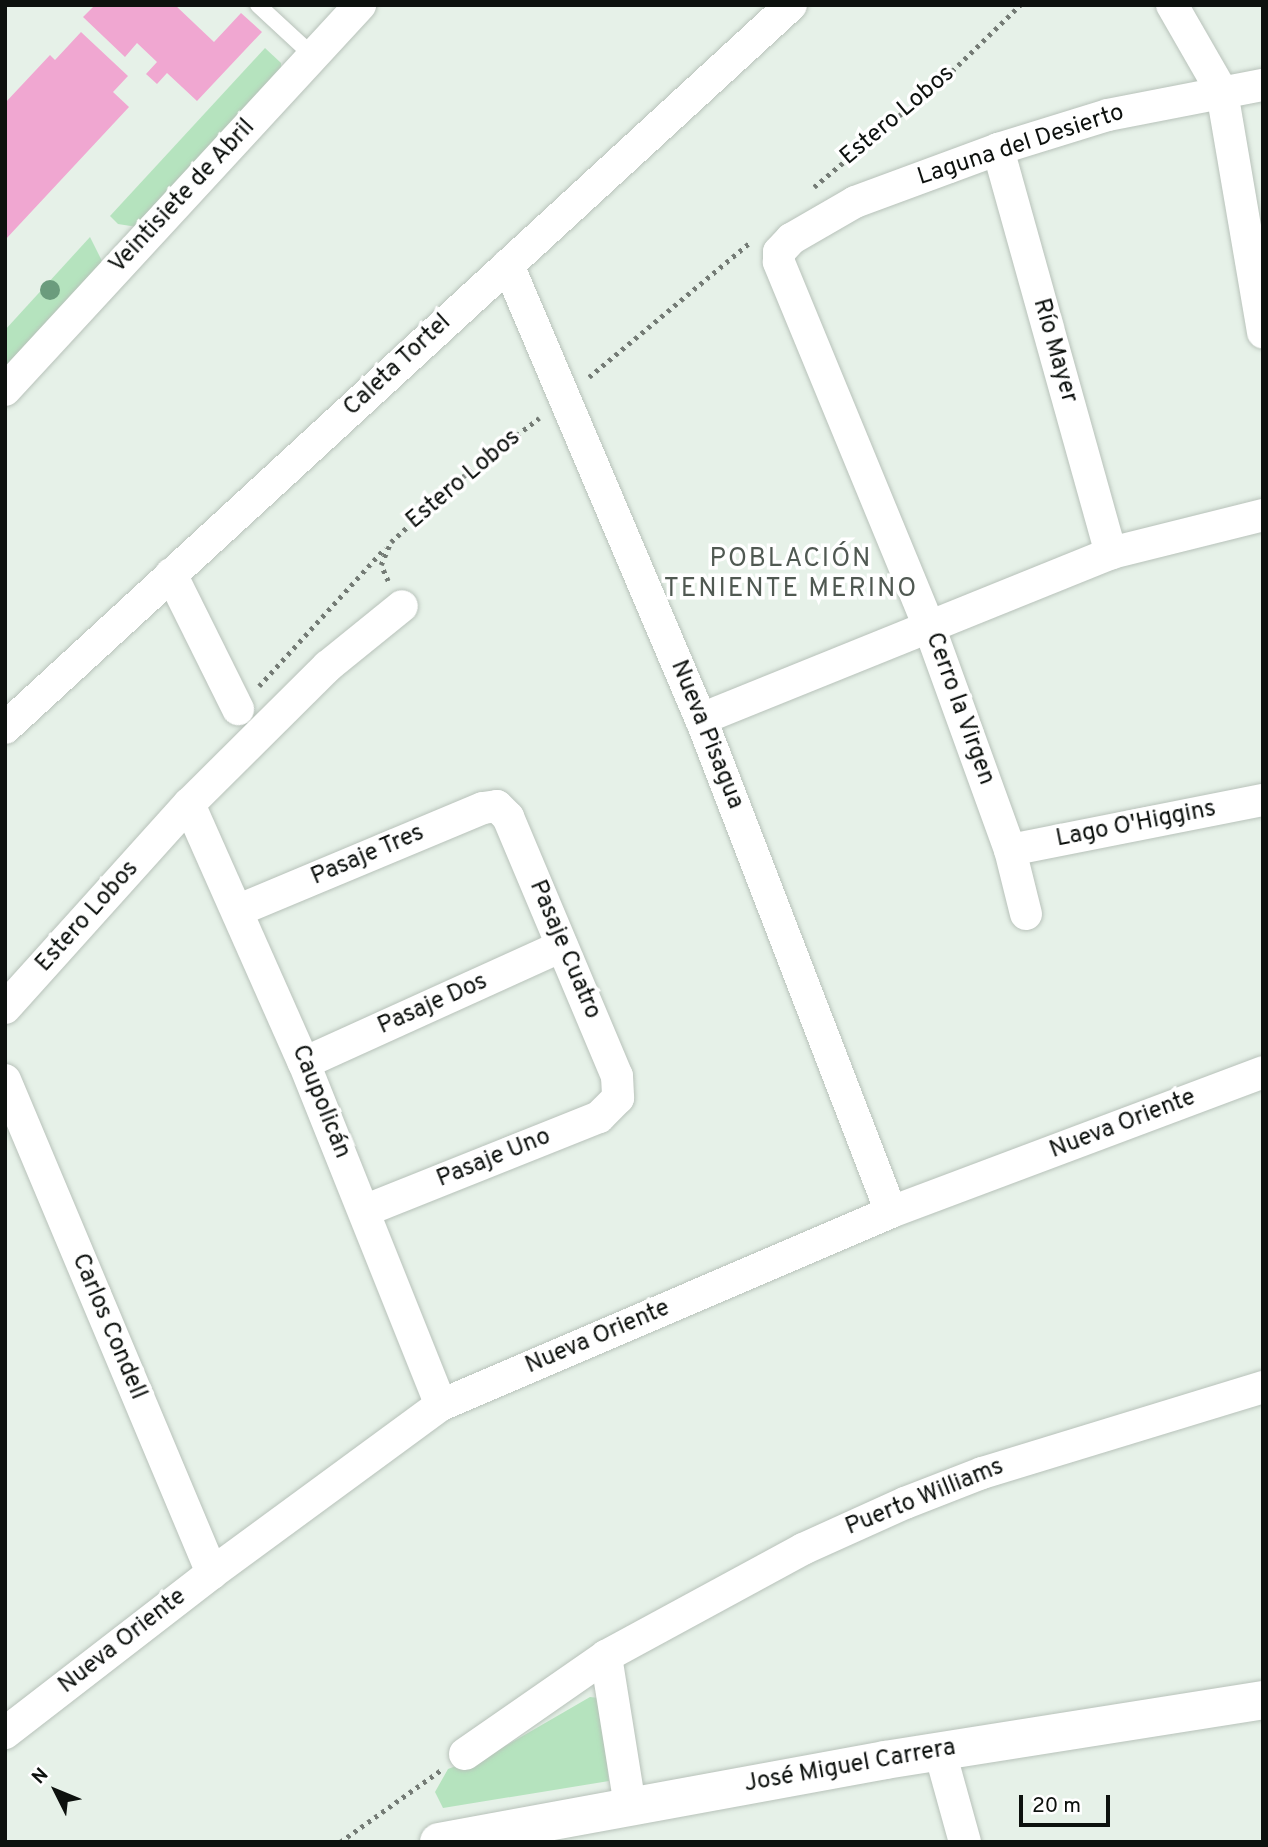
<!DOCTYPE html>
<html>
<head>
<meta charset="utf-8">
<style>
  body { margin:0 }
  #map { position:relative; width:1268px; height:1847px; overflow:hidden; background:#e6f1e8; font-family:Overpass,sans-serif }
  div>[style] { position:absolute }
  .green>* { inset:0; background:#b5e3be }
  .building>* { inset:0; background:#f0a7d1 }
  .path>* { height:4.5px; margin-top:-2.25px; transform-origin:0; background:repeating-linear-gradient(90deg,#747b75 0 3.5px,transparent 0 8.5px) }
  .roads { filter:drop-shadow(0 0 2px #b8c2ba) drop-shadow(0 0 2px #b8c2ba) }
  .service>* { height:16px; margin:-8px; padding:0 8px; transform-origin:8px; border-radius:8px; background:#fff }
  .minor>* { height:32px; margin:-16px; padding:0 16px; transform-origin:16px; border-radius:16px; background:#fff }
  .tertiary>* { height:38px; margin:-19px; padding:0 19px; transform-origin:19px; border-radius:19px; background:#fff }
  .trees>* { width:20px; height:20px; margin:-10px; border-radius:50%; background:#6b9c7d }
  span { translate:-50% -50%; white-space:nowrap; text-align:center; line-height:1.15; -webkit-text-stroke:7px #fff; paint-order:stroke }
  .street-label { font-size:24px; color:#0d110e }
  .neighbourhood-label { font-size:26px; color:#505952; letter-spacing:2px }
  .frame { position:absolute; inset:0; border:7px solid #0d110e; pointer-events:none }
  .north { position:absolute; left:21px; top:1756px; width:70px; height:70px; -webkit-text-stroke:5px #fff; paint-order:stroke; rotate:313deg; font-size:19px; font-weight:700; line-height:28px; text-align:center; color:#0d110e }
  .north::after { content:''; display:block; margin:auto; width:24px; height:32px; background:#0d110e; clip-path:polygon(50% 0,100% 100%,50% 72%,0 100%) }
  .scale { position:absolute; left:1019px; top:1795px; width:91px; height:32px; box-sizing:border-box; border:4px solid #0d110e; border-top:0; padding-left:9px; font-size:21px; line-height:24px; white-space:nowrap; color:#0d110e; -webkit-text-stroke:5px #fff; paint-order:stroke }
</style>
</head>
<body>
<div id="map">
  <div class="green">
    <i style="clip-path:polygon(265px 48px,281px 63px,281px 73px,137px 227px,118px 224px,110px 216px)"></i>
    <i style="clip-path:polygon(90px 237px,104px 265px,5px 372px,5px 330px)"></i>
    <i style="clip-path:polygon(590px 1697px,599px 1698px,609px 1781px,443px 1808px,435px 1792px,448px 1769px,500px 1749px)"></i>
  </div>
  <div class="building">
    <i style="clip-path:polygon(95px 5px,175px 5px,214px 42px,241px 13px,262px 32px,197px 101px,167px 73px,157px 84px,146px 74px,157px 62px,137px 43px,125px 57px,83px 17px)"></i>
    <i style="clip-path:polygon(81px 32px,128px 76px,113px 92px,129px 107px,5px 240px,5px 103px,50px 55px,55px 60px)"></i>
  </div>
  <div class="path">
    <i style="left:814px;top:187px;width:180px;rotate:-40deg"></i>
    <i style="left:952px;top:71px;width:95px;rotate:-44.1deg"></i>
    <i style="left:589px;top:377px;width:209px;rotate:-39.9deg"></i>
    <i style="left:388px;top:581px;width:17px;rotate:-114deg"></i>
    <i style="left:381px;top:565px;width:25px;rotate:-67deg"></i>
    <i style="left:391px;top:542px;width:88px;rotate:-42.7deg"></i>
    <i style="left:456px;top:482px;width:105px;rotate:-37.6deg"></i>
    <i style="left:259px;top:686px;width:187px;rotate:-47.6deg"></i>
    <i style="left:340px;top:1842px;width:124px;rotate:-35.5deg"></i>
  </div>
  <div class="roads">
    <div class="service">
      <i style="left:258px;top:5px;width:75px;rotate:42.8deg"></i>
    </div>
    <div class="minor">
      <i style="left:1172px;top:5px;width:100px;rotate:60.1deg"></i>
      <i style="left:1222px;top:92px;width:244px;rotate:80.3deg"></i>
      <i style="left:998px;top:149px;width:420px;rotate:74.4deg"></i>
      <i style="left:508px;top:265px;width:493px;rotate:67deg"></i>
      <i style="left:701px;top:719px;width:528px;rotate:68.92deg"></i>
      <i style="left:5px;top:390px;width:524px;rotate:-47.32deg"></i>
      <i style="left:171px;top:574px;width:151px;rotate:63.6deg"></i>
      <i style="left:701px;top:719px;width:442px;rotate:-22deg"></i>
      <i style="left:1111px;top:553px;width:157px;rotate:-14deg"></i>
      <i style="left:5px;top:728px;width:1068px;rotate:-42.61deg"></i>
      <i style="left:189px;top:804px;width:283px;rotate:66.1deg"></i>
      <i style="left:304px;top:1063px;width:368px;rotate:68.2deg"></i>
      <i style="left:1010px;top:850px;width:258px;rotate:-11.2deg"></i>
      <i style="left:239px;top:910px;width:264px;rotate:-22.7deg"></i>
      <i style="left:483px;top:808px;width:14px;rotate:-8deg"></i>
      <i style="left:497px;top:806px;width:16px;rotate:45deg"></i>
      <i style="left:508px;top:817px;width:281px;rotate:67.2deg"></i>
      <i style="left:617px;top:1076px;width:22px;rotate:87deg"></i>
      <i style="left:618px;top:1098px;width:27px;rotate:135deg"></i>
      <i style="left:599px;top:1117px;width:253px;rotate:158.2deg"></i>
      <i style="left:1026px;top:914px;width:66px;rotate:-104deg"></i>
      <i style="left:1010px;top:850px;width:235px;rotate:-109.9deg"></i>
      <i style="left:930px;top:629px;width:397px;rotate:-112.4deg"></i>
      <i style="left:779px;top:262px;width:10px;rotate:-90deg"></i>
      <i style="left:779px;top:252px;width:18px;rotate:-47deg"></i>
      <i style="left:791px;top:239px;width:74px;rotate:-30deg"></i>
      <i style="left:855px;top:202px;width:153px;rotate:-20.3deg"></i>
      <i style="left:998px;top:149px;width:115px;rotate:-17.2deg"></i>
      <i style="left:1108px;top:115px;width:158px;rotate:-11deg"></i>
      <i style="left:5px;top:1008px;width:275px;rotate:-48deg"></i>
      <i style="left:189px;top:804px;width:196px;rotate:-44.8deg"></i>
      <i style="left:328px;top:666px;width:95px;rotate:-39deg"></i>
      <i style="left:304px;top:1063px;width:283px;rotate:-24.4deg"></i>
      <i style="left:5px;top:1080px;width:535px;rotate:67.22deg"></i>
      <i style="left:5px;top:1733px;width:262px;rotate:-37.7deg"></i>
      <i style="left:212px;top:1573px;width:284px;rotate:-36.3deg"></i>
      <i style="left:441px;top:1405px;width:490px;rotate:-23.2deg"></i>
      <i style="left:891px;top:1212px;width:397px;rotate:-20.6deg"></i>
      <i style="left:940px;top:1752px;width:93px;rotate:74.5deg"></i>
      <i style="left:465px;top:1754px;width:172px;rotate:-34.8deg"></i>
      <i style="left:630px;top:1806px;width:152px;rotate:-99.1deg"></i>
      <i style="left:606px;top:1656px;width:224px;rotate:-28.5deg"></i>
      <i style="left:803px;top:1549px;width:112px;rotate:-24.3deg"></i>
      <i style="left:905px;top:1503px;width:83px;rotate:-21.3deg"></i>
      <i style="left:982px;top:1473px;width:294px;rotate:-17deg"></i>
    </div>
    <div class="tertiary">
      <i style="left:439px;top:1842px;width:453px;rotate:-10.4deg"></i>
      <i style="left:885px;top:1760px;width:383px;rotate:-9deg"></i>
    </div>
  </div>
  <div class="trees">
    <i style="left:50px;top:290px"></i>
  </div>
  <div class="street-label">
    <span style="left:898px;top:116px;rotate:-40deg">Estero Lobos</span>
    <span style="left:1021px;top:146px;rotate:-18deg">Laguna del Desierto</span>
    <span style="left:183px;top:197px;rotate:-47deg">Veintisiete de Abril</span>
    <span style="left:1054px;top:351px;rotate:74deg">Río Mayer</span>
    <span style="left:398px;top:366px;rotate:-43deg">Caleta Tortel</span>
    <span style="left:464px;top:480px;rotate:-40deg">Estero Lobos</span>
    <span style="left:959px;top:709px;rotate:70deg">Cerro la Virgen</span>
    <span style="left:706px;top:735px;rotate:68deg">Nueva Pisagua</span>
    <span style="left:1136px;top:825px;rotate:-11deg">Lago O'Higgins</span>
    <span style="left:368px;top:856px;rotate:-23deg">Pasaje Tres</span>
    <span style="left:88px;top:917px;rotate:-48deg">Estero Lobos</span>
    <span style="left:564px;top:950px;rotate:67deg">Pasaje Cuatro</span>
    <span style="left:433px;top:1005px;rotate:-24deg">Pasaje Dos</span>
    <span style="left:320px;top:1102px;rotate:68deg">Caupolicán</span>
    <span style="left:1123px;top:1125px;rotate:-21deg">Nueva Oriente</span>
    <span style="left:494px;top:1159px;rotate:-22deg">Pasaje Uno</span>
    <span style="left:108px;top:1327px;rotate:67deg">Carlos Condell</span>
    <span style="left:598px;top:1338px;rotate:-23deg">Nueva Oriente</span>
    <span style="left:925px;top:1498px;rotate:-22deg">Puerto Williams</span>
    <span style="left:123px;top:1642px;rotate:-38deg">Nueva Oriente</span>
    <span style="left:850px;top:1767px;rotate:-10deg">José Miguel Carrera</span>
  </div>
  <div class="neighbourhood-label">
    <span style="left:791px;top:575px">POBLACIÓN<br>TENIENTE MERINO</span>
  </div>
  <div class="frame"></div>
  <div class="north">N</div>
  <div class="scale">20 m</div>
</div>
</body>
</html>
